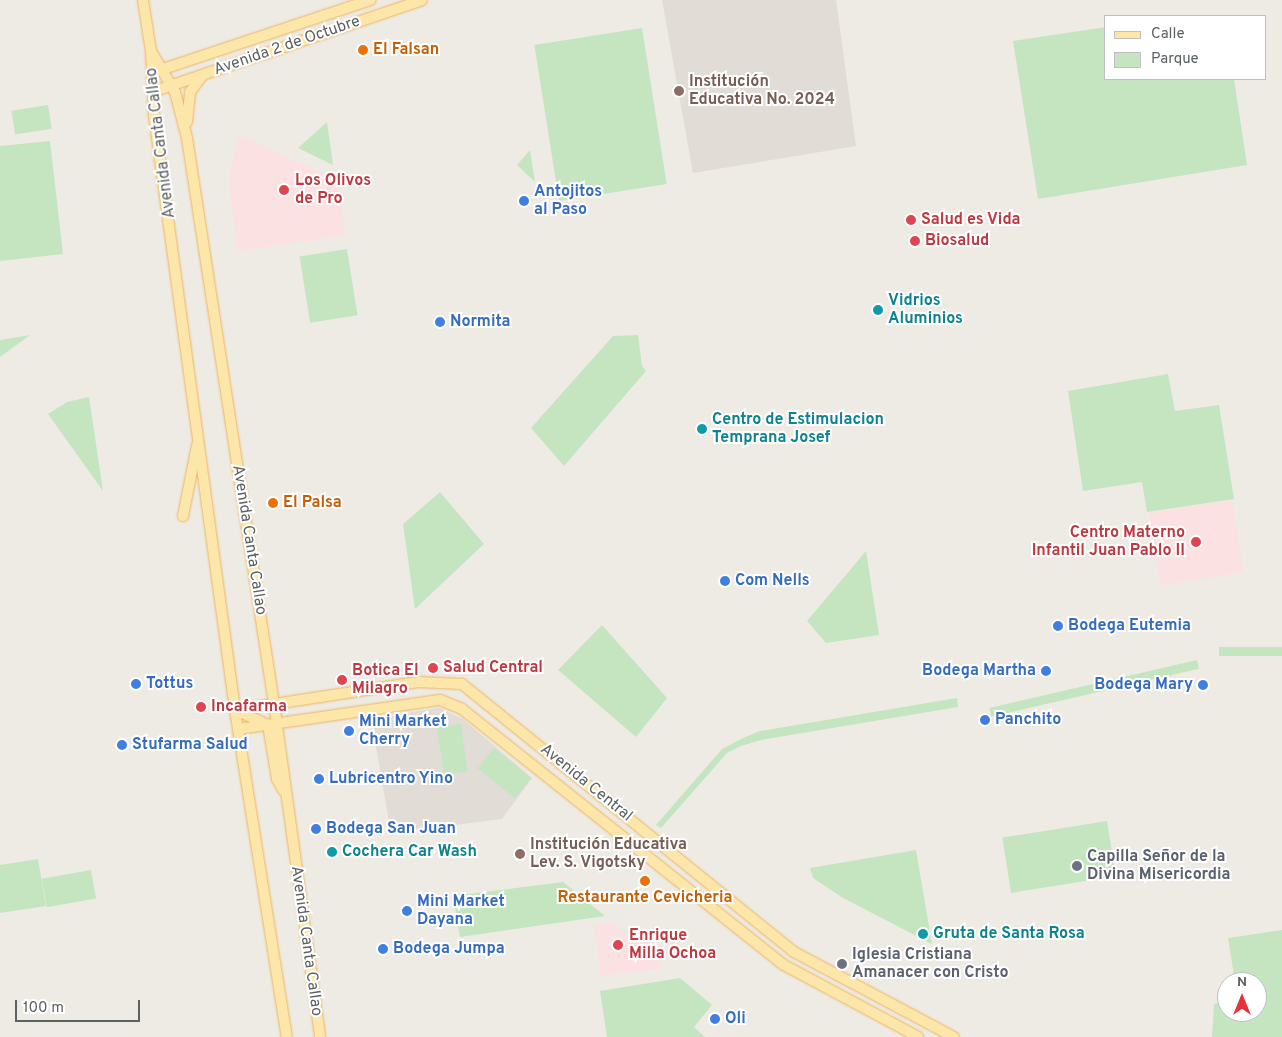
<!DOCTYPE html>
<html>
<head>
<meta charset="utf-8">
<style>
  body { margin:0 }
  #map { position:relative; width:1282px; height:1037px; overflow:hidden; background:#eeebe4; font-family:Overpass,sans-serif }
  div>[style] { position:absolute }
  .education>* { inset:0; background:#e1dcd5 }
  .medical>* { inset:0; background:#fbe1e1; transform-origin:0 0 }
  .green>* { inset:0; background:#c5e5c1; transform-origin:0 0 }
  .roads { filter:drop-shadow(0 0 1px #eeb55d) drop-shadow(0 0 1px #eeb55d) }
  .major>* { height:10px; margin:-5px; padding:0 5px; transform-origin:5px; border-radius:5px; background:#fde6aa }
  .dots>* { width:14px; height:14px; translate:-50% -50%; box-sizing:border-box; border:2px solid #fff; border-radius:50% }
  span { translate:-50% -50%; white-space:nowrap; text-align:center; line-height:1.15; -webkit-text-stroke:4px #fff; paint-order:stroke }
  .street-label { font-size:16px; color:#5c6164 }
  .food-label { font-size:16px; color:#c56008; font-weight:700 }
  .left { translate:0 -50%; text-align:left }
  .education-label { font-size:16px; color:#785e54; font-weight:700 }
  .health-label { font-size:16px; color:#be3a42; font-weight:700 }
  .right { translate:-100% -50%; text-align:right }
  .shop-label { font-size:16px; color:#366cbe; font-weight:700 }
  .culture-label { font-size:16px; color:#0d838f; font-weight:700 }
  .worship-label { font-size:16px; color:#5b616d; font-weight:700 }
  .legend { position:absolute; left:1104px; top:15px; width:162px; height:65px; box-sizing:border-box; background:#fff; border:1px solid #bec0c1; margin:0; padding:6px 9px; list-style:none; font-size:15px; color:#5c6164 }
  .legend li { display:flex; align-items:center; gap:10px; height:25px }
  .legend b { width:25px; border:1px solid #bec0c1 }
  .north { position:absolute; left:1217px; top:972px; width:50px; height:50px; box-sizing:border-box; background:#fff; border:1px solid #bec0c1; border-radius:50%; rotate:0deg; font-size:14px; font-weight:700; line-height:20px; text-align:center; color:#5c6164 }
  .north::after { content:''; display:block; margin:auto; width:18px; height:22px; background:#e5333a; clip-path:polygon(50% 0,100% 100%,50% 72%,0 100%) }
  .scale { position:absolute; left:15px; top:1000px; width:125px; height:22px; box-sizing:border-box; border:2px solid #5c6164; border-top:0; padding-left:6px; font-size:15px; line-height:18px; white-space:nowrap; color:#5c6164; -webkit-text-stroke:4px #fff; paint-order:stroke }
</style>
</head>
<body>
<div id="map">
  <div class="education">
    <i style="clip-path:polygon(662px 0,836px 0,856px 146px,693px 173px)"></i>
    <i style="clip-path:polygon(439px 708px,463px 719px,532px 778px,502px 819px,391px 833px,371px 718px)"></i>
  </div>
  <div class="medical">
    <i style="clip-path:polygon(238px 135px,338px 180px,345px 235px,237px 251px,229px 179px)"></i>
    <i style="left:1232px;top:500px;width:73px;height:84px;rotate:81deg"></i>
    <i style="clip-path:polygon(613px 923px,663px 964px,660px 969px,601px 976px,594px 925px)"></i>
  </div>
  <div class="green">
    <i style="clip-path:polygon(1106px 27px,1106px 79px,1234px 79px,1247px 165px,1038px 199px,1013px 41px)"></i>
    <i style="left:642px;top:28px;width:158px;height:109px;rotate:81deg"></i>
    <i style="left:48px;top:105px;width:24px;height:37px;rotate:81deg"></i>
    <i style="clip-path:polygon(327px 122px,333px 165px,298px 148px)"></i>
    <i style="clip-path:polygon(50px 141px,63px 254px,0 261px,0 146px)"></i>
    <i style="clip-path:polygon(530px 150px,535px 182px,517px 165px)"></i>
    <i style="left:347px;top:249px;width:67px;height:48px;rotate:81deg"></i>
    <i style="clip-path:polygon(30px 335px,0 357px,0 340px)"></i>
    <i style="clip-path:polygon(638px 335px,642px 366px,646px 371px,564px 466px,531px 428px,613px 336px)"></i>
    <i style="clip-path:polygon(1168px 374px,1175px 411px,1219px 405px,1234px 499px,1147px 512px,1142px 482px,1083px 491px,1068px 391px)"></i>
    <i style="clip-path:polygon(89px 397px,103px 491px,48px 414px,67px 402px)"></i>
    <i style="clip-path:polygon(440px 492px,484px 544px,415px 609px,403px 524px)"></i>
    <i style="clip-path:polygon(866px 551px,879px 635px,826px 643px,807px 621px)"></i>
    <i style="clip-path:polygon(602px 625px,667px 698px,636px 737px,558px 670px)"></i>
    <i style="left:1282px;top:647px;width:9px;height:63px;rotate:90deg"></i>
    <i style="left:1197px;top:660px;width:9px;height:213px;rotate:77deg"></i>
    <i style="clip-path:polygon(957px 698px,958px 707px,761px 740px,741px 746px,727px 753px,661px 828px,656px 825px,722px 749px,745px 737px,760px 731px)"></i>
    <i style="left:461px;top:724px;width:48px;height:24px;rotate:82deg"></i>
    <i style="left:494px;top:748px;width:48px;height:26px;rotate:39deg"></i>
    <i style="left:1107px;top:821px;width:56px;height:106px;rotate:81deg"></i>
    <i style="clip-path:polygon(916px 850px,932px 944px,843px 898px,813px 878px,810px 868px)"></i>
    <i style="clip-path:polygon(38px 859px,46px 906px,0 913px,0 865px)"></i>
    <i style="left:91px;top:870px;width:29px;height:50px;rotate:80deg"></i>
    <i style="clip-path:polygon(563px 882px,605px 916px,460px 937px,453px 896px)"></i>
    <i style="clip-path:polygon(1282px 930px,1282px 1037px,1212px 1037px,1214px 1004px,1227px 1001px,1227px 1012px,1257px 1012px,1257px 982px,1235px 982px,1228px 938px)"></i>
    <i style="clip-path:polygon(680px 978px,712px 1005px,694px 1027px,705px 1037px,607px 1037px,600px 991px)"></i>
  </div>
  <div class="roads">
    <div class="major">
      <i style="left:143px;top:0;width:52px;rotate:81.1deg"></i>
      <i style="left:151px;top:51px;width:65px;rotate:87.4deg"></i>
      <i style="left:154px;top:116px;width:599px;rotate:82.23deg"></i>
      <i style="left:235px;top:710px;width:331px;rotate:81deg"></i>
      <i style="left:151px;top:51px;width:48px;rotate:59.7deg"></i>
      <i style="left:175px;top:92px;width:48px;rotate:75.4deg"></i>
      <i style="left:187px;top:138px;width:573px;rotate:81.26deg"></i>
      <i style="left:274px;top:704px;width:336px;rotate:82.1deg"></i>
      <i style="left:157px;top:71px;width:225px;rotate:-18.4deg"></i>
      <i style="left:152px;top:92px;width:285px;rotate:-18.8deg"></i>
      <i style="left:187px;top:122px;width:30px;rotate:-84deg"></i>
      <i style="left:190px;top:92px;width:20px;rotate:-53deg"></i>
      <i style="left:183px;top:516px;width:72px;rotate:-78.8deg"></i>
      <i style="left:235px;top:710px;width:185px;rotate:-8.7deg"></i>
      <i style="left:418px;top:682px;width:44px;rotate:2.6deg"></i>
      <i style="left:462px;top:684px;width:427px;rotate:38.9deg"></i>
      <i style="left:794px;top:952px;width:181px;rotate:28deg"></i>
      <i style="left:236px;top:710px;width:35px;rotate:25deg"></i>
      <i style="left:268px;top:725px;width:55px;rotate:80.5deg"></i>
      <i style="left:277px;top:779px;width:13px;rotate:61deg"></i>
      <i style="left:238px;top:729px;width:204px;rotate:-8.2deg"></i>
      <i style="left:440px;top:700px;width:24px;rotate:22deg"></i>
      <i style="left:462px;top:709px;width:411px;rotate:38.5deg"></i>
      <i style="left:784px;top:965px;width:152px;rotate:28.2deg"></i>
    </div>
  </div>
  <div class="dots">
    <i style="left:363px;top:50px;background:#e8710a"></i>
    <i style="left:679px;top:91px;background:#8d6e63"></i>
    <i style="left:284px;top:190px;background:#e0444e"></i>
    <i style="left:524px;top:201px;background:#3f7fe0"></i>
    <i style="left:911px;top:220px;background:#e0444e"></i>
    <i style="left:915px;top:241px;background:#e0444e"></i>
    <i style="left:878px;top:310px;background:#0f9aa8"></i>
    <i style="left:440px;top:322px;background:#3f7fe0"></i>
    <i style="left:702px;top:429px;background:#0f9aa8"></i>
    <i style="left:273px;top:503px;background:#e8710a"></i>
    <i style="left:1196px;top:542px;background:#e0444e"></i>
    <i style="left:725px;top:581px;background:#3f7fe0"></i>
    <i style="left:1058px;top:626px;background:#3f7fe0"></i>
    <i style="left:433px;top:668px;background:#e0444e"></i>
    <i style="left:1046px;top:671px;background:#3f7fe0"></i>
    <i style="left:342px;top:680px;background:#e0444e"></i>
    <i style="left:136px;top:684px;background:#3f7fe0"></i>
    <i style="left:1203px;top:685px;background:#3f7fe0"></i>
    <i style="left:201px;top:707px;background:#e0444e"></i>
    <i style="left:985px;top:720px;background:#3f7fe0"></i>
    <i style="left:349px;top:731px;background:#3f7fe0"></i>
    <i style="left:122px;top:745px;background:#3f7fe0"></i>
    <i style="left:319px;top:779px;background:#3f7fe0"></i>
    <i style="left:316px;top:829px;background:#3f7fe0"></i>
    <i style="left:332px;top:852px;background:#0f9aa8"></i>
    <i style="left:520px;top:854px;background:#8d6e63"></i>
    <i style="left:1077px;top:866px;background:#6b7280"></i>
    <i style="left:645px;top:881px;background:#e8710a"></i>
    <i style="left:407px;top:911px;background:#3f7fe0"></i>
    <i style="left:923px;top:934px;background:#0f9aa8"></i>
    <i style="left:618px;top:945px;background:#e0444e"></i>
    <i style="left:383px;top:949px;background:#3f7fe0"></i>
    <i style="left:842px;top:964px;background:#6b7280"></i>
    <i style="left:715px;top:1019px;background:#3f7fe0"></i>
  </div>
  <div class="street-label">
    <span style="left:287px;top:46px;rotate:-19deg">Avenida 2 de Octubre</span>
    <span style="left:161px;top:143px;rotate:-97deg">Avenida Canta Callao</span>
    <span style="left:249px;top:540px;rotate:81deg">Avenida Canta Callao</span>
    <span style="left:586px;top:783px;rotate:39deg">Avenida Central</span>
    <span style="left:306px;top:941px;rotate:82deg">Avenida Canta Callao</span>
  </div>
  <div class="food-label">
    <span class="left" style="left:373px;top:50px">El Falsan</span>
    <span class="left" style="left:283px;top:503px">El Palsa</span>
    <span style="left:645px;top:898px">Restaurante Cevicheria</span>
  </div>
  <div class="education-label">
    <span class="left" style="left:689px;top:91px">Institución<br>Educativa No. 2024</span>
    <span class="left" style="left:530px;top:854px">Institución Educativa<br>Lev. S. Vigotsky</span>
  </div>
  <div class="health-label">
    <span class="left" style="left:295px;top:190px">Los Olivos<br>de Pro</span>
    <span class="left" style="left:921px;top:220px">Salud es Vida</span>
    <span class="left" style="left:925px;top:241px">Biosalud</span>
    <span class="right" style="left:1185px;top:542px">Centro Materno<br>Infantil Juan Pablo II</span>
    <span class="left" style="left:443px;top:668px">Salud Central</span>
    <span class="left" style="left:352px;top:680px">Botica El<br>Milagro</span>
    <span class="left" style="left:211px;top:707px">Incafarma</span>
    <span class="left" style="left:629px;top:945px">Enrique<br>Milla Ochoa</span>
  </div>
  <div class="shop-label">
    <span class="left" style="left:534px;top:201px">Antojitos<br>al Paso</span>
    <span class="left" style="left:450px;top:322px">Normita</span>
    <span class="left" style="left:735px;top:581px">Com Nells</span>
    <span class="left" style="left:1068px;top:626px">Bodega Eutemia</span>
    <span class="right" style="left:1036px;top:671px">Bodega Martha</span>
    <span class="left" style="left:146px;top:684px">Tottus</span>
    <span class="right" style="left:1193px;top:685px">Bodega Mary</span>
    <span class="left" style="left:995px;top:720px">Panchito</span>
    <span class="left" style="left:359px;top:731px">Mini Market<br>Cherry</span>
    <span class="left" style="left:132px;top:745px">Stufarma Salud</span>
    <span class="left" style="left:329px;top:779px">Lubricentro Yino</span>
    <span class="left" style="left:326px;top:829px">Bodega San Juan</span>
    <span class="left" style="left:417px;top:911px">Mini Market<br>Dayana</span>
    <span class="left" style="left:393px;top:949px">Bodega Jumpa</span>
    <span class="left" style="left:725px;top:1019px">Oli</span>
  </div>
  <div class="culture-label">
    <span class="left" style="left:888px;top:310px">Vidrios<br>Aluminios</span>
    <span class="left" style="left:712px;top:429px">Centro de Estimulacion<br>Temprana Josef</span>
    <span class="left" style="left:342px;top:852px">Cochera Car Wash</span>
    <span class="left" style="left:933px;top:934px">Gruta de Santa Rosa</span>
  </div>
  <div class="worship-label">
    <span class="left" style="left:1087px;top:866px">Capilla Señor de la<br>Divina Misericordia</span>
    <span class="left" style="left:852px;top:964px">Iglesia Cristiana<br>Amanacer con Cristo</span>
  </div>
  <ul class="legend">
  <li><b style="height:6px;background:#fde6aa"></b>Calle</li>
  <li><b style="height:14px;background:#c5e5c1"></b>Parque</li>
  </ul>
  <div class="north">N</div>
  <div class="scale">100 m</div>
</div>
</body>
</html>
